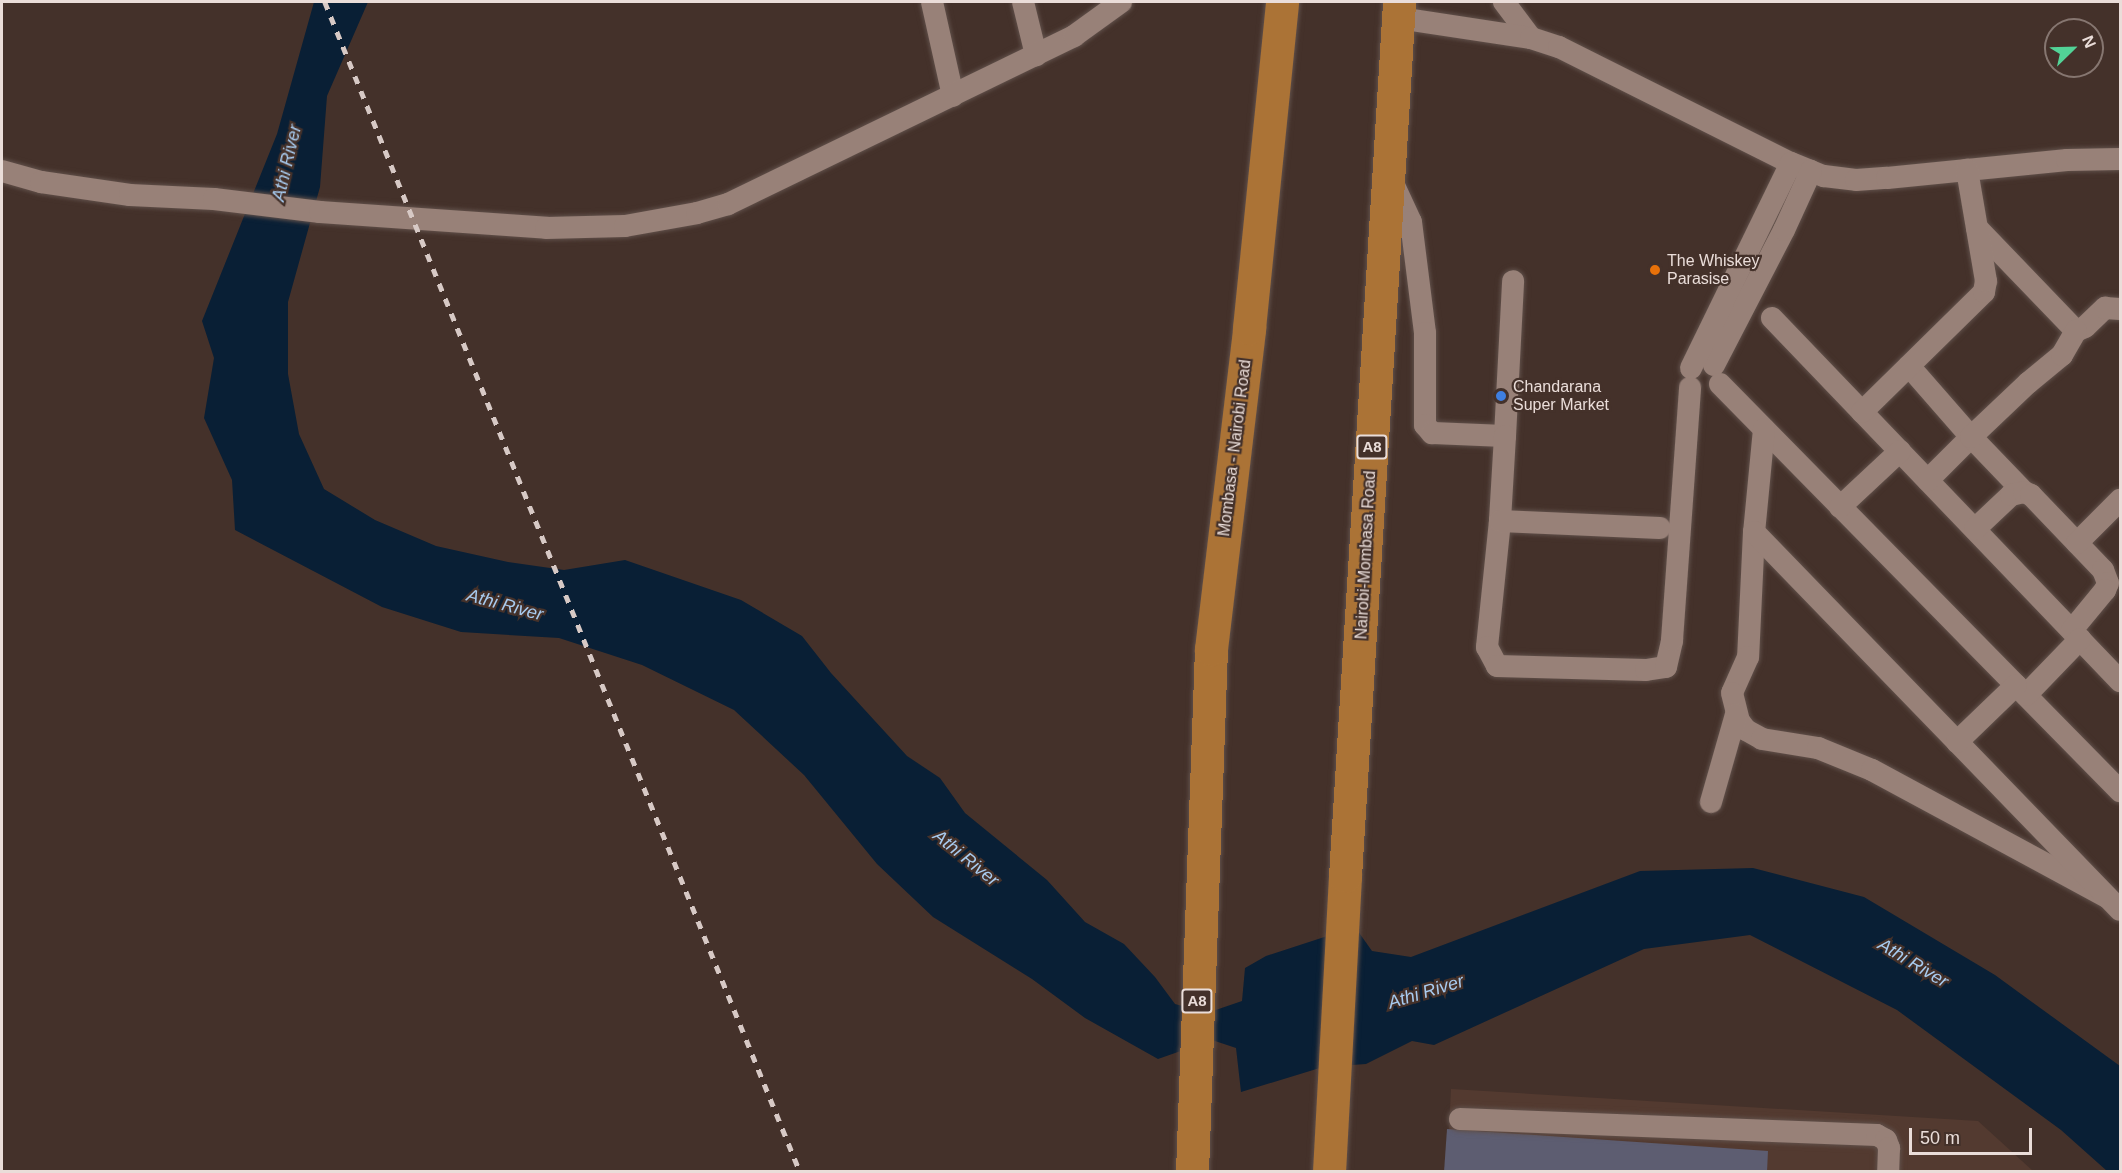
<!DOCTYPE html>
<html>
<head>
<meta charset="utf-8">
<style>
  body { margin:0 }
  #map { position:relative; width:2122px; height:1173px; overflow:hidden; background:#44312a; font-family:Arial,sans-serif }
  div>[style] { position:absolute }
  .built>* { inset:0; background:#533a30 }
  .water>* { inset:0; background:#091f35 }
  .building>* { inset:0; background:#5d5d71 }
  .roads { filter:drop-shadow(0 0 2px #60504a) drop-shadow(0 0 2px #60504a) }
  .minor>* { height:22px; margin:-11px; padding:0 11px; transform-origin:11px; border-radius:11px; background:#988178 }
  .highway>* { height:33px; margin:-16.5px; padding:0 16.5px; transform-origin:16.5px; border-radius:16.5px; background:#ab7336 }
  .rail>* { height:4.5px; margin-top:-2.25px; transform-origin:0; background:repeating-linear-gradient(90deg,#d7c9c5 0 8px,transparent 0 16px) }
  .dots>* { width:16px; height:16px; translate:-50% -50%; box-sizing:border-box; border:3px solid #44312a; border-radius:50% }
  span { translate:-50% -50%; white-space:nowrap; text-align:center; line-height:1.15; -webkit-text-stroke:4.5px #44312a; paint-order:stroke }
  .shield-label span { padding:2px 4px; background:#44312a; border:2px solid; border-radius:4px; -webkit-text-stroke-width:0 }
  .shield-label { font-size:15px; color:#eaddd9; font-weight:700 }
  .poi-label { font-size:16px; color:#eaddd9 }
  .left { translate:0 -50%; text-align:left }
  .street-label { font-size:16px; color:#eaddd9 }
  .water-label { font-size:18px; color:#a8cbef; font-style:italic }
  .frame { position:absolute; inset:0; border:3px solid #eaddd9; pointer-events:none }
  .north { position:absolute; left:2044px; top:18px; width:60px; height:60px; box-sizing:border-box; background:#44312a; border:2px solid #867670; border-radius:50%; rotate:67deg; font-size:16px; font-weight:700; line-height:24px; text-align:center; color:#eaddd9 }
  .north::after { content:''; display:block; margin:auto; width:21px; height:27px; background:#52d397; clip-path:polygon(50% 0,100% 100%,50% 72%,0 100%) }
  .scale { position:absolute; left:1909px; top:1128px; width:123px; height:27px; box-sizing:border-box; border:3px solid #eaddd9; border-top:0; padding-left:8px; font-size:18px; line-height:21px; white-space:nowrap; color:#eaddd9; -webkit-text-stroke:4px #44312a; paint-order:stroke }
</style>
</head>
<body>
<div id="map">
  <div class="built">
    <i style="clip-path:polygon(1451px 1089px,1978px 1121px,2033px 1171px,1447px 1172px)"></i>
  </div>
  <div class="water">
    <i style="clip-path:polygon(314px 2px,368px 2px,327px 96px,320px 187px,288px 302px,288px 374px,299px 434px,324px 489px,375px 520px,436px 546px,508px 562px,564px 570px,625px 560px,741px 600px,802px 636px,831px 673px,907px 756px,940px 778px,965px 813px,1047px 880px,1085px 922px,1124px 944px,1155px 977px,1175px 1004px,1207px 1013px,1242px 1001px,1245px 968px,1266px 956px,1355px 927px,1372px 951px,1411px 957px,1640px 871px,1753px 868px,1864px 897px,1995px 975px,2120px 1066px,2120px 1171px,2107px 1171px,2061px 1130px,1897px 1010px,1750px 935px,1644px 949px,1434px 1045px,1412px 1041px,1366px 1064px,1323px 1067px,1241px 1092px,1236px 1048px,1212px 1040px,1158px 1059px,1085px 1018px,1032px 979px,933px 917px,877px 864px,804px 775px,734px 710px,642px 665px,559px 638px,461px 632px,382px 607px,235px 530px,232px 480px,204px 418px,214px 358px,202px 321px,277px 134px)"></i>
  </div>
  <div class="building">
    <i style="clip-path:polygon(1447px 1129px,1768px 1151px,1767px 1172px,1444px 1172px)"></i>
  </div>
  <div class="roads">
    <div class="minor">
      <i style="left:932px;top:2px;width:96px;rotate:77.4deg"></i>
      <i style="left:1023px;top:2px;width:55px;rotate:76.2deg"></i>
      <i style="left:1504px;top:2px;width:45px;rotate:53.1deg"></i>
      <i style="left:1399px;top:18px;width:134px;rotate:8.6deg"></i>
      <i style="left:1531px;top:38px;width:29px;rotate:18deg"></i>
      <i style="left:1559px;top:47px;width:259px;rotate:26.6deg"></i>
      <i style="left:1791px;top:163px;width:35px;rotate:22deg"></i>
      <i style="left:1824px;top:176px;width:32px;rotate:7deg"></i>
      <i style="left:1856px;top:180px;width:31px;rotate:-4deg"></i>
      <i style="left:1887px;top:178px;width:181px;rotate:-5.7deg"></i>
      <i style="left:2067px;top:160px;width:53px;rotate:-1.1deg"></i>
      <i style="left:2px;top:171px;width:41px;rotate:15.8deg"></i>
      <i style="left:41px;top:182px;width:90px;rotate:8.3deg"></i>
      <i style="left:130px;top:195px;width:84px;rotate:2.7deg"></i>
      <i style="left:214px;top:199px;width:107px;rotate:7deg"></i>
      <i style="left:320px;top:212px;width:227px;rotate:4deg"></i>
      <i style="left:546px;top:228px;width:79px;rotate:-1.5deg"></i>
      <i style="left:625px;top:226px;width:73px;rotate:-10.2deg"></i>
      <i style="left:697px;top:213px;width:32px;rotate:-16deg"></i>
      <i style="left:728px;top:204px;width:385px;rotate:-25.9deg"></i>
      <i style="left:1074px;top:36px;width:58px;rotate:-35.9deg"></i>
      <i style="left:1391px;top:179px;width:47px;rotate:65.1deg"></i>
      <i style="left:1411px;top:222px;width:112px;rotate:82.8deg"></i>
      <i style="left:1425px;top:333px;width:92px;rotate:90deg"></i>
      <i style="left:1425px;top:425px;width:11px;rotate:49deg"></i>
      <i style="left:1432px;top:433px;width:73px;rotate:2.4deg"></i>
      <i style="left:1505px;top:436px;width:155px;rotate:-87deg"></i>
      <i style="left:1977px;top:228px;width:143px;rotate:46.1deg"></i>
      <i style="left:2076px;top:331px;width:10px;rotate:-24deg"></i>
      <i style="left:2085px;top:327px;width:28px;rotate:-44deg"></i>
      <i style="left:2105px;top:308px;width:15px;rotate:4deg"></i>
      <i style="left:1772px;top:318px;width:503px;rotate:46.21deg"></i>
      <i style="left:1714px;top:365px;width:152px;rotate:-62.6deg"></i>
      <i style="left:1784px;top:230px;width:65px;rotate:-65.4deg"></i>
      <i style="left:1909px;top:366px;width:94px;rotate:48.9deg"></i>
      <i style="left:1971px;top:437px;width:61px;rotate:135deg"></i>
      <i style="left:1691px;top:368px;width:228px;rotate:-64deg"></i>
      <i style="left:1720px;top:384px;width:571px;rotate:45.5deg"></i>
      <i style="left:1862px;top:412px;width:171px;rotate:-44.5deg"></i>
      <i style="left:1984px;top:292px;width:11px;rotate:-80deg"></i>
      <i style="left:1986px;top:281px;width:113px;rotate:-99.7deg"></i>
      <i style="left:1764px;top:429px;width:103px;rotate:95.5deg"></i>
      <i style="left:1754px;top:532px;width:125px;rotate:92.7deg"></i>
      <i style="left:1748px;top:657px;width:39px;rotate:114deg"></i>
      <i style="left:1732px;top:693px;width:29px;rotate:76deg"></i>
      <i style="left:1739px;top:721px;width:11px;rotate:52deg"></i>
      <i style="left:1746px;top:730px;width:18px;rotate:29deg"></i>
      <i style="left:1762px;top:739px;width:57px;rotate:9.1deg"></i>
      <i style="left:1818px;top:748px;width:58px;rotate:22.2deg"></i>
      <i style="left:1872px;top:770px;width:267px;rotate:28.4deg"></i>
      <i style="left:1505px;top:436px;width:85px;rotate:93.4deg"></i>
      <i style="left:1500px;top:521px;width:127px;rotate:95.9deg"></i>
      <i style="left:1487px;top:647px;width:21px;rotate:62deg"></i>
      <i style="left:1497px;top:666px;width:149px;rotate:1.5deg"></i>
      <i style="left:1646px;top:670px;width:20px;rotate:-9deg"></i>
      <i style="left:1666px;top:667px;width:28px;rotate:-77deg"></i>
      <i style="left:1672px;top:640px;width:253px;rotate:-85.9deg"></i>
      <i style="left:2024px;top:492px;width:76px;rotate:-133.9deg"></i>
      <i style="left:1971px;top:437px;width:79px;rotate:-43.5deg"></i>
      <i style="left:2028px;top:383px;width:44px;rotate:-39.5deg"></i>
      <i style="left:2062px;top:355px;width:28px;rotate:-60deg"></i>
      <i style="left:1840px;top:507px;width:82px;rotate:-43deg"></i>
      <i style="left:1500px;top:521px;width:160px;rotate:2.5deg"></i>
      <i style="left:1975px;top:529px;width:50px;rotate:-43.4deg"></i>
      <i style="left:2011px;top:495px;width:13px;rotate:-13deg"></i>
      <i style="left:2024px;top:492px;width:8px;rotate:23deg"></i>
      <i style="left:2031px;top:495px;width:104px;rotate:46.2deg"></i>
      <i style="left:2103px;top:570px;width:14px;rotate:69deg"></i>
      <i style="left:2108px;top:583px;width:8px;rotate:113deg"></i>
      <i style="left:2105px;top:590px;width:52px;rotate:129.5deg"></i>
      <i style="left:1754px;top:532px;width:526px;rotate:45.92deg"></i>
      <i style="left:2077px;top:543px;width:61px;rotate:-45deg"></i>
      <i style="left:2026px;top:695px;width:78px;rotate:-46deg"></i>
      <i style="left:1957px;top:742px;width:82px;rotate:-44deg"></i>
      <i style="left:1711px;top:802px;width:91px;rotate:-74.1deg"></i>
      <i style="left:1460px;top:1119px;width:417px;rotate:2.2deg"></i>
      <i style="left:1877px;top:1135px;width:10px;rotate:29deg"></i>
      <i style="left:1886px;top:1140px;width:9px;rotate:69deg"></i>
      <i style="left:1889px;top:1148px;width:24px;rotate:92deg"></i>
    </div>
    <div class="highway">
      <i style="left:1192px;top:1172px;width:523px;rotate:-87.92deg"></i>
      <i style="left:1211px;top:649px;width:323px;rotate:-83.2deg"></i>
      <i style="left:1249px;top:328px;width:328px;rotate:-84.2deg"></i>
      <i style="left:1329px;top:1172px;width:296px;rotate:-86.9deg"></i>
      <i style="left:1345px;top:876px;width:876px;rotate:-86.46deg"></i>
    </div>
  </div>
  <div class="rail">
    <i style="left:325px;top:2px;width:1263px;rotate:67.9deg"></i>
  </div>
  <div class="dots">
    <i style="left:1655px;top:270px;background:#e8710a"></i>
    <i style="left:1501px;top:396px;background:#3f7fe0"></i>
  </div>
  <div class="shield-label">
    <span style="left:1372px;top:447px">A8</span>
    <span style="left:1197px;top:1001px">A8</span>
  </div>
  <div class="poi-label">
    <span class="left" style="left:1667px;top:270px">The Whiskey<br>Parasise</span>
    <span class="left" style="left:1513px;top:396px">Chandarana<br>Super Market</span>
  </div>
  <div class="street-label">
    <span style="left:1235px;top:448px;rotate:-83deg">Mombasa - Nairobi Road</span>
    <span style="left:1366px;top:555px;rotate:-87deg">Nairobi-Mombasa Road</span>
  </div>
  <div class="water-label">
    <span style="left:287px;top:163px;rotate:-77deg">Athi River</span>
    <span style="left:505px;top:605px;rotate:15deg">Athi River</span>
    <span style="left:966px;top:858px;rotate:39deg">Athi River</span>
    <span style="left:1913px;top:963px;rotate:31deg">Athi River</span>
    <span style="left:1426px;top:992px;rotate:-17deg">Athi River</span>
  </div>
  <div class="frame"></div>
  <div class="north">N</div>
  <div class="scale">50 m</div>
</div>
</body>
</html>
